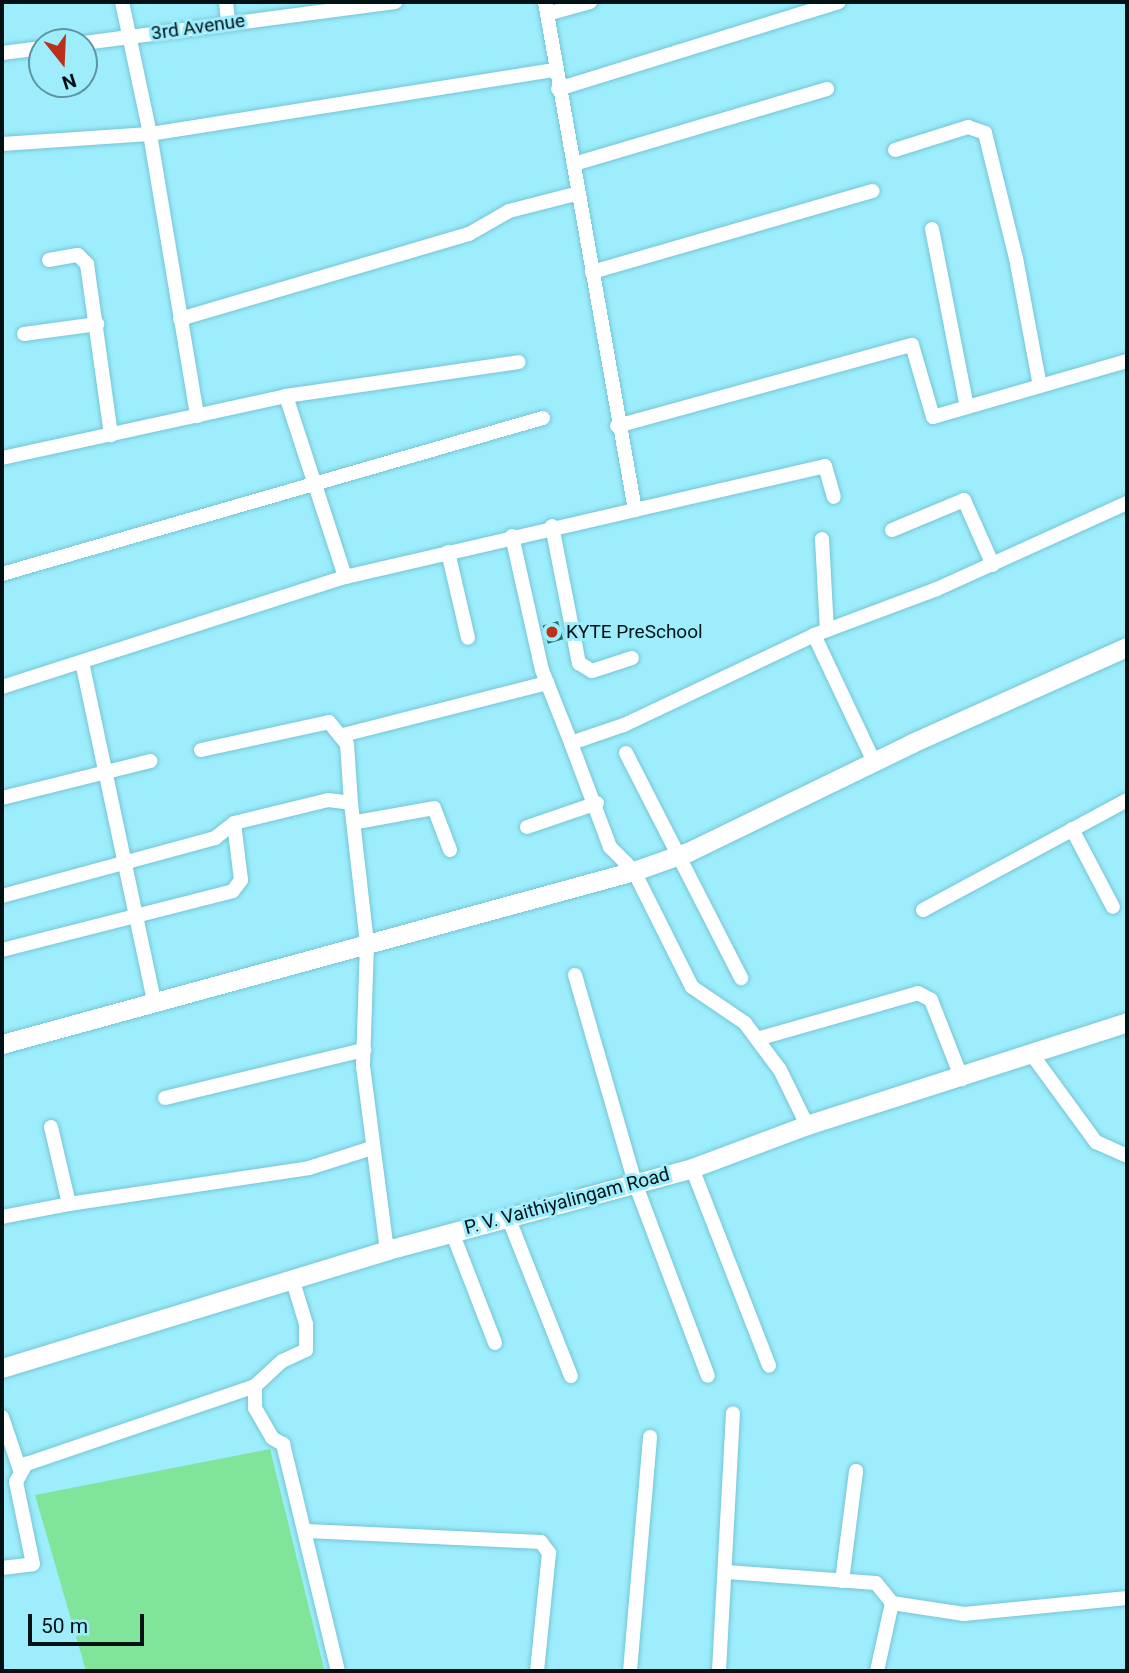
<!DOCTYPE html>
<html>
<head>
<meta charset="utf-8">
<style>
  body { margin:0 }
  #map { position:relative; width:1129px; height:1673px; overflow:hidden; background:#9dedfd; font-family:Roboto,sans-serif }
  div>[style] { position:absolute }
  .green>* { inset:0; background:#80e49b }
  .building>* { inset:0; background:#296c69; transform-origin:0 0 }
  .roads { filter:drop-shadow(0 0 2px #75c5d4) drop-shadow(0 0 2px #75c5d4) }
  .street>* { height:14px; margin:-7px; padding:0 7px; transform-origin:7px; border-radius:7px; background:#fff }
  .secondary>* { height:19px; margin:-9.5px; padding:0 9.5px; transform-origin:9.5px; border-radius:9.5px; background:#fff }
  .dots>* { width:19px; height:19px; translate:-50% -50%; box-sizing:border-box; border:4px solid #9dedfd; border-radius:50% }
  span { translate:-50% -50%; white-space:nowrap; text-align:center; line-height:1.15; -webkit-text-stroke:6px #9dedfd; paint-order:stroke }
  .street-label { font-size:19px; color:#001216 }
  .poi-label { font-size:19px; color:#001216 }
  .left { translate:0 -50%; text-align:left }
  .frame { position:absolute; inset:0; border:4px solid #001216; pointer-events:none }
  .north { position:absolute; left:28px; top:28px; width:70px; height:70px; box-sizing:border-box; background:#9dedfd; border:2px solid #5e95a1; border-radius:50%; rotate:162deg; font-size:19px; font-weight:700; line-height:28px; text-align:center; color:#001216 }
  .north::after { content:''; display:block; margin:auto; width:24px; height:32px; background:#bb2f1b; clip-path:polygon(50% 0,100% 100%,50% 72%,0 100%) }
  .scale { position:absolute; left:28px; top:1614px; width:116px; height:32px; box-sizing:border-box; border:4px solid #001216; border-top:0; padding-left:9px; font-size:21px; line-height:24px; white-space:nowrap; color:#001216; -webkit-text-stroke:5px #9dedfd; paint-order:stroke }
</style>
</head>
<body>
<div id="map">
  <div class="green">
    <i style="clip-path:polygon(270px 1449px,324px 1669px,86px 1671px,35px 1495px)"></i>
  </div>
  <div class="building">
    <i style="left:558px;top:621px;width:19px;height:16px;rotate:74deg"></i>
  </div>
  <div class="roads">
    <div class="street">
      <i style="left:122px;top:2px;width:135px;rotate:78deg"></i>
      <i style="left:150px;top:134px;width:286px;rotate:80.5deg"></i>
      <i style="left:226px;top:2px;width:20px;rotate:84deg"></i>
      <i style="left:547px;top:14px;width:45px;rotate:-15.6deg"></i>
      <i style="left:84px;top:43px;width:314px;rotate:-7.5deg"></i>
      <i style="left:2px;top:53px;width:40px;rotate:-7.1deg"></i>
      <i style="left:558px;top:89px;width:294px;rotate:-17.2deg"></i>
      <i style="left:2px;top:144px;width:148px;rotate:-3.9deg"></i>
      <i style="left:150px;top:134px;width:409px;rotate:-9deg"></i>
      <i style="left:895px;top:150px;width:77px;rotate:-17.5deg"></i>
      <i style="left:968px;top:127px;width:18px;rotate:19deg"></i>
      <i style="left:985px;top:133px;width:129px;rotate:76.1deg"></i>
      <i style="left:1016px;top:258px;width:130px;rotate:79.4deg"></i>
      <i style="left:574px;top:164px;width:264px;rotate:-16.5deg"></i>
      <i style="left:932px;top:229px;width:181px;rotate:78.9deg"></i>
      <i style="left:49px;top:260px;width:29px;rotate:-10deg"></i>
      <i style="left:78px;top:255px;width:13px;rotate:45deg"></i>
      <i style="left:87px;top:264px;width:173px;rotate:82deg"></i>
      <i style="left:592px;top:272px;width:292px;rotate:-16.1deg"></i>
      <i style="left:180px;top:319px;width:301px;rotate:-16.4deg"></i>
      <i style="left:469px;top:234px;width:46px;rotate:-29.9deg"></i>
      <i style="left:509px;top:211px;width:72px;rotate:-14.4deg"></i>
      <i style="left:24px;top:334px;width:74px;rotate:-7.8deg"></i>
      <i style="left:286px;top:396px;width:190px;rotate:71.9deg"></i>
      <i style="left:617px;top:426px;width:306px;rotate:-15.4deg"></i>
      <i style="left:912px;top:345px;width:75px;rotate:73.7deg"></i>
      <i style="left:933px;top:417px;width:202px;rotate:-16.1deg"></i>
      <i style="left:2px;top:458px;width:291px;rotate:-12.3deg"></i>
      <i style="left:286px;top:396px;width:235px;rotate:-8.3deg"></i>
      <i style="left:635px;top:510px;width:195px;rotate:-13deg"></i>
      <i style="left:825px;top:466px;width:32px;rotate:74deg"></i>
      <i style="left:552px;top:526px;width:140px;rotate:78.9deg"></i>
      <i style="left:579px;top:663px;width:15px;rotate:32deg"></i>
      <i style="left:592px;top:671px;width:42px;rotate:-18deg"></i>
      <i style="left:892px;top:530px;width:78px;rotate:-22.6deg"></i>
      <i style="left:964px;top:500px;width:71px;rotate:66deg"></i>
      <i style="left:512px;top:536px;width:137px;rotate:77.4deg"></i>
      <i style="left:542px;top:670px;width:79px;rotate:68.3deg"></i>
      <i style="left:822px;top:539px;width:91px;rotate:86.9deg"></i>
      <i style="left:448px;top:552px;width:88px;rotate:76.9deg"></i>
      <i style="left:2px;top:574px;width:563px;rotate:-16.09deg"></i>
      <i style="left:814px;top:635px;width:140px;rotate:64.7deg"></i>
      <i style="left:82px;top:662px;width:347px;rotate:78deg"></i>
      <i style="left:2px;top:687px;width:360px;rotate:-17.8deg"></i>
      <i style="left:345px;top:577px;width:298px;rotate:-13deg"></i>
      <i style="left:635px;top:510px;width:516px;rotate:-100.05deg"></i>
      <i style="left:343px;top:735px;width:211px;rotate:-14.3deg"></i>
      <i style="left:201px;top:750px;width:131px;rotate:-12.3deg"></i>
      <i style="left:329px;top:722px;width:28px;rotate:51deg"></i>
      <i style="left:347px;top:744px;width:59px;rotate:86.1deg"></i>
      <i style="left:626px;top:753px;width:253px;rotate:62.9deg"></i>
      <i style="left:2px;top:798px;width:153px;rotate:-14deg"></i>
      <i style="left:357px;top:822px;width:78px;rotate:-10.3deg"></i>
      <i style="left:434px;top:808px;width:45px;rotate:69.1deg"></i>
      <i style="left:527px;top:827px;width:74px;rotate:-18.9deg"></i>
      <i style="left:1072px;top:829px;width:88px;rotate:62.3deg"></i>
      <i style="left:2px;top:896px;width:221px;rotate:-15.2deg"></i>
      <i style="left:215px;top:838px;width:24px;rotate:-38deg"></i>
      <i style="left:234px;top:823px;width:97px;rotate:-13.7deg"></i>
      <i style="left:328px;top:800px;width:23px;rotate:7deg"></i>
      <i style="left:351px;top:803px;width:142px;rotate:83.5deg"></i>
      <i style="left:367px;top:944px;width:122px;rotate:91.9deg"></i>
      <i style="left:363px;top:1066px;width:186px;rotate:82.6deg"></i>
      <i style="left:923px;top:910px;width:232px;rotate:-28.3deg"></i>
      <i style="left:2px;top:950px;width:238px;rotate:-14.3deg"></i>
      <i style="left:233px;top:891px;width:14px;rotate:-54deg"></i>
      <i style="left:241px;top:880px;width:57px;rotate:-97deg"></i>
      <i style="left:575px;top:975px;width:216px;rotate:73.9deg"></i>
      <i style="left:635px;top:1183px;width:206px;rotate:69.3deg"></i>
      <i style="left:757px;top:1039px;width:167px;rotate:-15.9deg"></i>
      <i style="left:918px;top:993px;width:15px;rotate:28deg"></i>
      <i style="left:931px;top:1000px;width:85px;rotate:68.6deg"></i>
      <i style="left:1033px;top:1056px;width:107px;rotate:53.8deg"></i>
      <i style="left:1096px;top:1142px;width:34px;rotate:24deg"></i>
      <i style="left:165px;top:1098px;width:205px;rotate:-13.6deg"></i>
      <i style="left:807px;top:1125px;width:61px;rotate:-116.1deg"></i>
      <i style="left:780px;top:1070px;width:59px;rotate:-126.7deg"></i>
      <i style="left:745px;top:1023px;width:64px;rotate:-145.8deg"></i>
      <i style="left:692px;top:987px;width:130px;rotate:-116.6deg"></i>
      <i style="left:634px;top:871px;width:34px;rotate:-135deg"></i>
      <i style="left:610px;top:847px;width:111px;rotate:-110.6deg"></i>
      <i style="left:571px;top:743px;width:56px;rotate:-18.8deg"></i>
      <i style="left:624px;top:725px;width:210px;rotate:-25.3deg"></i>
      <i style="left:814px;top:635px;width:131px;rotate:-20.5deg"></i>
      <i style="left:937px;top:589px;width:209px;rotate:-24.4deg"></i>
      <i style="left:51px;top:1127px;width:79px;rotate:76.8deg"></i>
      <i style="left:69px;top:1204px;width:243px;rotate:-8.5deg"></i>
      <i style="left:309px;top:1168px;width:66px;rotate:-17.6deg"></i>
      <i style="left:692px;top:1168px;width:212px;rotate:68.7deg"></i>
      <i style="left:2px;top:1217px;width:68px;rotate:-11deg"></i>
      <i style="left:508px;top:1217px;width:171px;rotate:68.4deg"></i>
      <i style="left:452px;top:1232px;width:119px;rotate:68.8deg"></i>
      <i style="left:292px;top:1278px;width:48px;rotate:73.1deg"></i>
      <i style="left:306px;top:1324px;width:26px;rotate:90deg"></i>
      <i style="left:306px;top:1350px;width:26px;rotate:155deg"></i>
      <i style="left:282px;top:1361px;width:37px;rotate:137deg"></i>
      <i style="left:255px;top:1386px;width:22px;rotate:90deg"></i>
      <i style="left:255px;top:1408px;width:34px;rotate:60deg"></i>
      <i style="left:272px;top:1438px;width:13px;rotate:29deg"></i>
      <i style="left:283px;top:1444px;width:234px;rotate:76.4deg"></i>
      <i style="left:2px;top:1417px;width:56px;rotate:71.2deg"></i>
      <i style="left:307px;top:1531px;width:234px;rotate:2.7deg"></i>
      <i style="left:541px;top:1542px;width:14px;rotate:54deg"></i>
      <i style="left:549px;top:1553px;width:119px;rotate:95.8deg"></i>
      <i style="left:2px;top:1568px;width:31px;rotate:-7deg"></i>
      <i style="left:33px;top:1564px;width:84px;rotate:-101.7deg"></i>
      <i style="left:16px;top:1482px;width:21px;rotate:-61deg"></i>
      <i style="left:26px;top:1464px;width:242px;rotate:-18.8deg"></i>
      <i style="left:727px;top:1572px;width:149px;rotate:4.2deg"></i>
      <i style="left:876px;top:1583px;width:26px;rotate:51deg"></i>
      <i style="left:842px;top:1581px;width:111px;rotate:-82.7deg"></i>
      <i style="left:630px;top:1671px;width:235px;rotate:-85.1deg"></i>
      <i style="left:719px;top:1671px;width:258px;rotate:-86.9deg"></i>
      <i style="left:877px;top:1671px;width:70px;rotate:-77.6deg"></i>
      <i style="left:892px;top:1603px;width:73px;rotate:8.7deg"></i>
      <i style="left:964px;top:1614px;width:164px;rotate:-5.6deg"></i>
    </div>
    <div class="secondary">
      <i style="left:2px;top:1044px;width:655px;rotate:-15.31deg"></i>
      <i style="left:634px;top:871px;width:57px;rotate:-19.4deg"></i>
      <i style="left:688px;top:852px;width:249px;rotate:-25.9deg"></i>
      <i style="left:912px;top:743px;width:235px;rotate:-24.1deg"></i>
      <i style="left:2px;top:1368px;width:403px;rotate:-17deg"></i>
      <i style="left:387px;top:1250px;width:316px;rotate:-15deg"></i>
      <i style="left:692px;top:1168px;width:123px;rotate:-20.5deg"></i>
      <i style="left:807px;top:1125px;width:336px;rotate:-17.8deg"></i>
    </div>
  </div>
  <div class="dots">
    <i style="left:552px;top:632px;background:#bb2f1b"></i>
  </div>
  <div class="street-label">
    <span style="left:198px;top:27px;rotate:-8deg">3rd Avenue</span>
    <span style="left:567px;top:1201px;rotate:-15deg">P. V. Vaithiyalingam Road</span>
  </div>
  <div class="poi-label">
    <span class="left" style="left:566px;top:632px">KYTE PreSchool</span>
  </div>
  <div class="frame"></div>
  <div class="north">N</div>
  <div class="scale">50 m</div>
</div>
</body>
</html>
